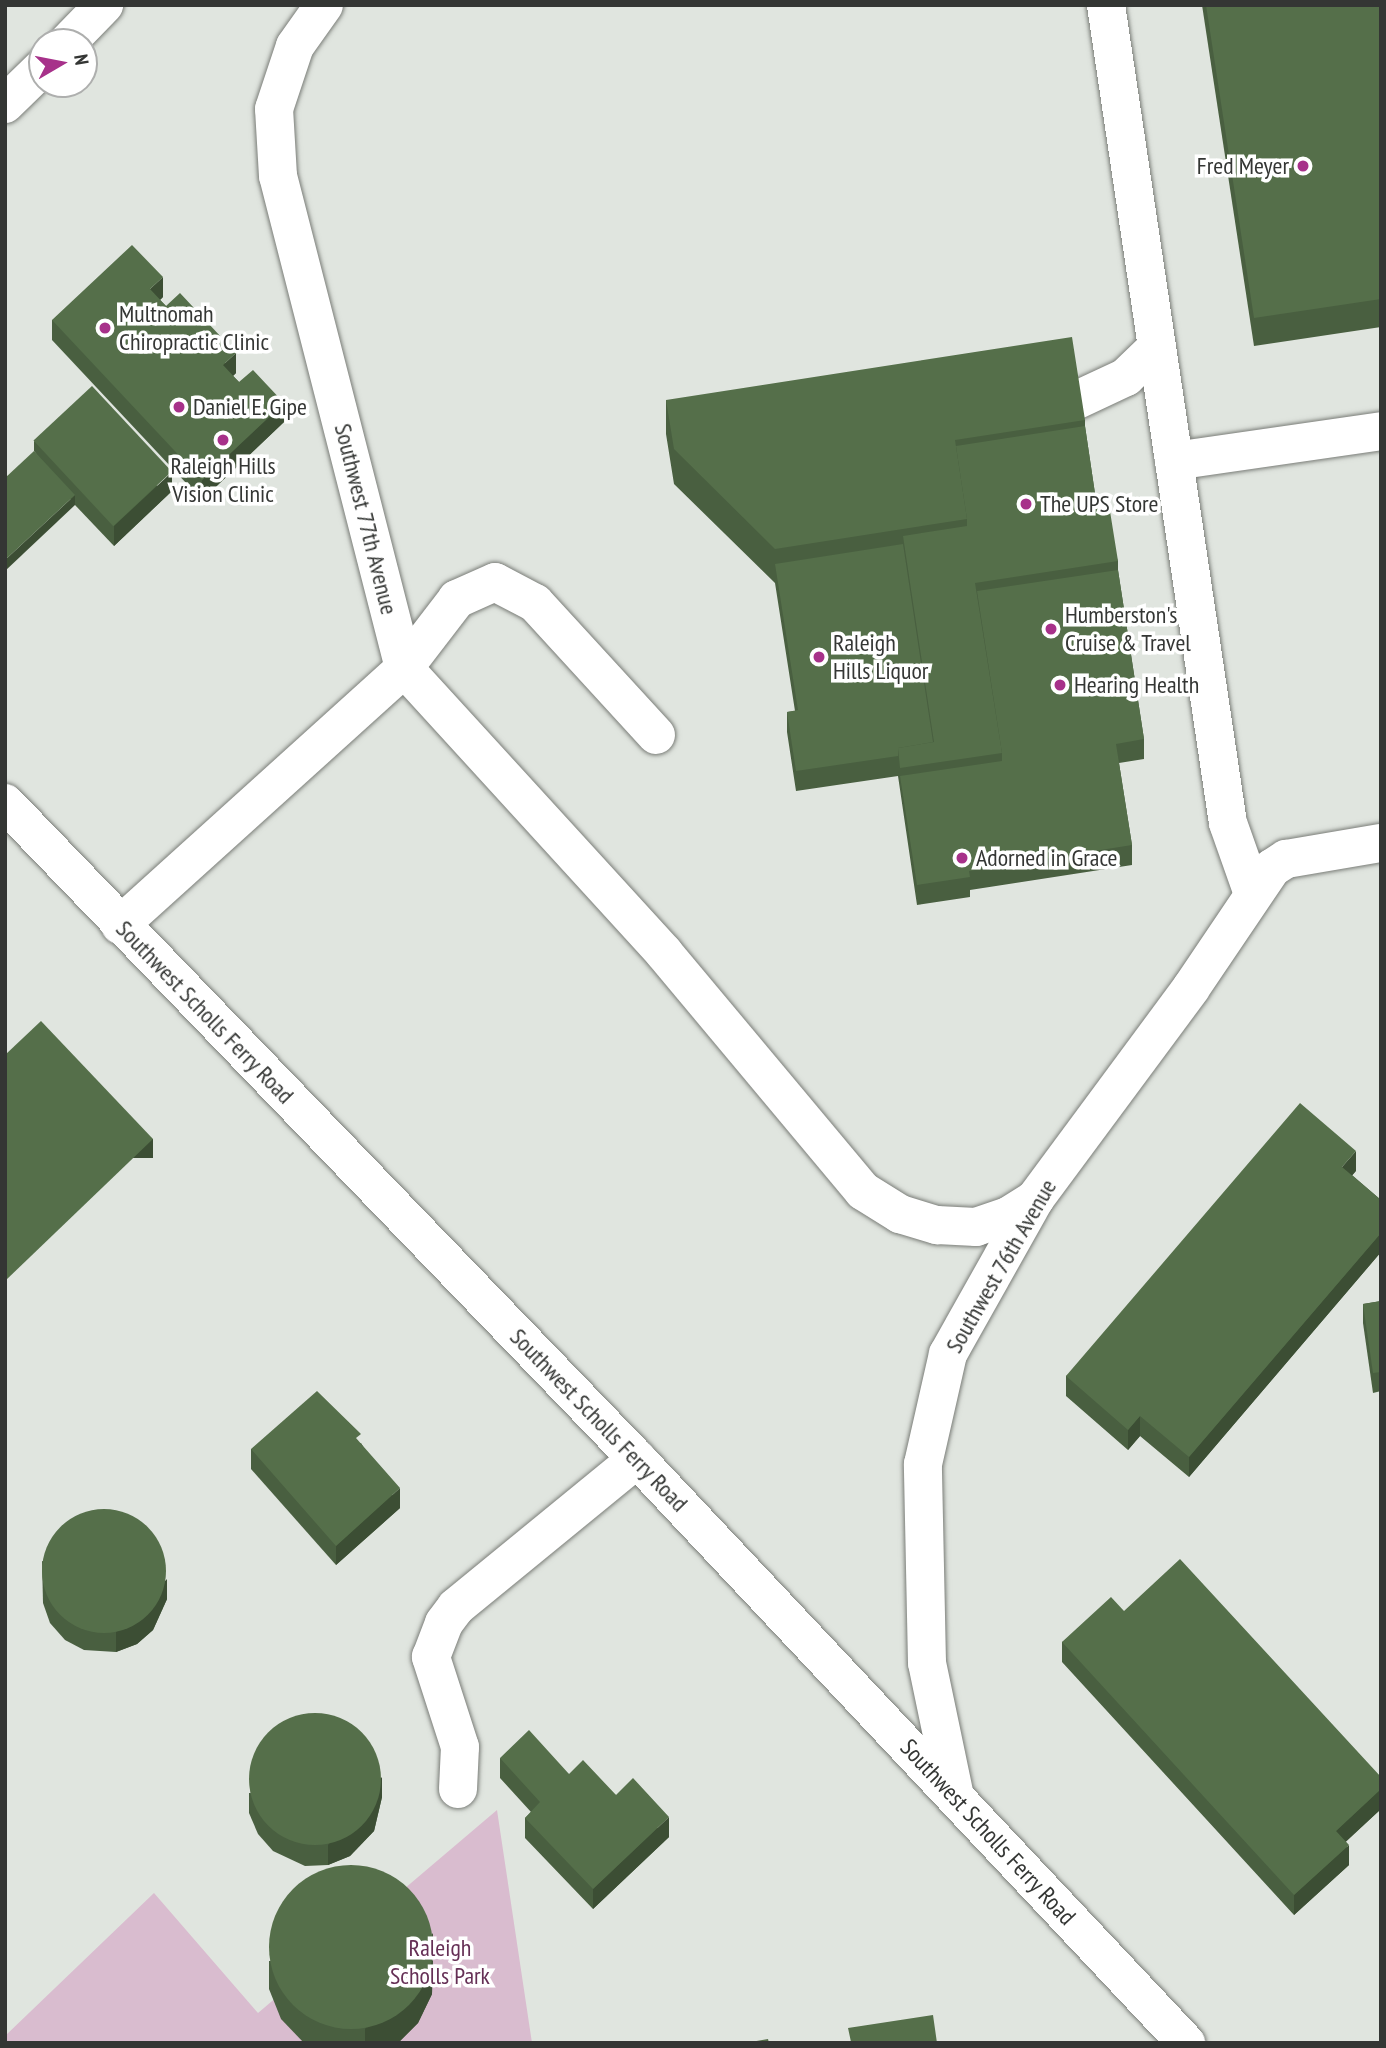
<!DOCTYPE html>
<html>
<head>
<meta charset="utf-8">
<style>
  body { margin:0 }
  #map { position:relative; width:1386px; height:2048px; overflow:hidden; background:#e0e5df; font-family:"PT Sans Narrow",sans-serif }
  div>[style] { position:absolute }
  .green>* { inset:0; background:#d9bccf }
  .roads { filter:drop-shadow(0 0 2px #7a7d78) drop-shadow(0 0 2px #7a7d78) }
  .minor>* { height:38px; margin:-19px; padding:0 19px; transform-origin:19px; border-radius:19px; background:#fff }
  .major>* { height:38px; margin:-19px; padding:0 19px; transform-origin:19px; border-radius:19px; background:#fff }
  .wall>* { inset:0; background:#495f40 }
  .shaded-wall>* { inset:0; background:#3c4e34; transform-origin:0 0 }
  .building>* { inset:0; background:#556f4a; transform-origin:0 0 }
  .round { border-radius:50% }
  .dots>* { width:19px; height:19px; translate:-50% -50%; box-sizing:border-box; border:4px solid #fff; border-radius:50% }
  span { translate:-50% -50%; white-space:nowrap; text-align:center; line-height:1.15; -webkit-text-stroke:7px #fff; paint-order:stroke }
  .poi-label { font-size:24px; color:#343634 }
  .right { translate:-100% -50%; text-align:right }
  .left { translate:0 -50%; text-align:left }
  .street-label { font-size:24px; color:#343634 }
  .park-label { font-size:24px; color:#652f55 }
  .frame { position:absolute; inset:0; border:7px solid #343634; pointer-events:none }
  .north { position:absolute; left:28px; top:28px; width:70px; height:70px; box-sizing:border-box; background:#fff; border:2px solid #aeafae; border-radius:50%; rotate:80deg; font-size:19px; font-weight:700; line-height:28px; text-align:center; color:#343634 }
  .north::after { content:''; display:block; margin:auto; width:24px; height:32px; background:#a7318a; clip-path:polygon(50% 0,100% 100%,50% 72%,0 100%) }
</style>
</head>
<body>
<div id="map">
  <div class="green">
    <i style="clip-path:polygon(497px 1810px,532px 2043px,5px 2043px,5px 2036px,154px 1893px,258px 2013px)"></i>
  </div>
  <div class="roads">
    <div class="minor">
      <i style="left:1106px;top:5px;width:827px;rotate:81.52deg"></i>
      <i style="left:1228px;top:823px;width:75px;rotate:70.6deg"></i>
      <i style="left:68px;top:42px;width:52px;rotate:-45.8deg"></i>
      <i style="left:5px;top:104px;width:52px;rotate:-44.2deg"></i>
      <i style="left:1077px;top:400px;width:54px;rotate:-25.1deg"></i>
      <i style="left:1126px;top:377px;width:43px;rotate:-44.1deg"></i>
      <i style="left:1174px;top:461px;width:209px;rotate:-8.2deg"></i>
      <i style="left:656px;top:735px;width:179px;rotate:-132.5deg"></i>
      <i style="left:535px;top:603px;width:45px;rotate:-152.3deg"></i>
      <i style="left:495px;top:582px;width:42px;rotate:155.9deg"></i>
      <i style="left:457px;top:599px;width:87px;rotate:127.5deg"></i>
      <i style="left:404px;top:668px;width:386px;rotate:47.6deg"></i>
      <i style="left:664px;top:953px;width:310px;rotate:50.1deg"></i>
      <i style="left:863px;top:1191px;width:44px;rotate:31.9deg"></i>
      <i style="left:900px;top:1214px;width:39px;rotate:17deg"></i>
      <i style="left:937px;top:1225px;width:39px;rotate:3deg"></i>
      <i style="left:976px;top:1227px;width:34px;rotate:-19deg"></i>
      <i style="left:1008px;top:1216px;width:32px;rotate:-32deg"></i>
      <i style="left:120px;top:925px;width:383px;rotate:-42.1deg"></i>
      <i style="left:404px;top:668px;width:508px;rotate:-104.36deg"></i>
      <i style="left:278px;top:176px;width:67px;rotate:-93.4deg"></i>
      <i style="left:274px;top:109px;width:66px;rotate:-71.6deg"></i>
      <i style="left:295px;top:46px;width:50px;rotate:-54.7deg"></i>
      <i style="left:458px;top:1789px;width:42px;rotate:-87.3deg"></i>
      <i style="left:460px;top:1747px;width:95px;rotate:-107.9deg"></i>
      <i style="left:431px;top:1657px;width:36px;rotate:-69deg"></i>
      <i style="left:444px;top:1623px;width:20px;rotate:-53deg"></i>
      <i style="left:456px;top:1607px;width:234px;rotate:-39.3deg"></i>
      <i style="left:955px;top:1797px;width:137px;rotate:-101.8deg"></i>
      <i style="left:927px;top:1663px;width:199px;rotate:-91.2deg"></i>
      <i style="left:923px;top:1464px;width:113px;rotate:-77.2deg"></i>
      <i style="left:948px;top:1354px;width:178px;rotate:-60.7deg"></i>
      <i style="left:1035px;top:1199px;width:262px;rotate:-53.5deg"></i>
      <i style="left:1191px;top:988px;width:145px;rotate:-56deg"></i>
      <i style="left:1272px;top:868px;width:17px;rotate:-33deg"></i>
      <i style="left:1286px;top:859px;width:96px;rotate:-9.6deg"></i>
    </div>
    <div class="major">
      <i style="left:5px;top:803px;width:911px;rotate:46.07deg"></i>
      <i style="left:637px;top:1459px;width:802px;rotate:46.77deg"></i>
    </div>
  </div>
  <div class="wall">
    <i style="clip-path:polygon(1202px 5px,1381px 5px,1381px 327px,1254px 346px)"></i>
    <i style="clip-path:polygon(163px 297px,160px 300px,166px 306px,236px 373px,233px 376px,239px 382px,284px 422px,202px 500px,52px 340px,52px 320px)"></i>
    <i style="clip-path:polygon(666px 400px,1085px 420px,1085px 426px,1097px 507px,1118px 561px,1118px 570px,1144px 739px,1144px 759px,1119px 763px,1132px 845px,1132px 865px,970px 890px,970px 897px,917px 905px,898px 776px,796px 791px,787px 732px,787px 712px,795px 711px,775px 583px,674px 484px,666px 434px)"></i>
    <i style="clip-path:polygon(34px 441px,172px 491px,114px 546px,75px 505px,34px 451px)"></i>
    <i style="clip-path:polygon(1356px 1171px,1352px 1175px,1381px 1200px,1381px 1252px,1189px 1477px,1140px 1436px,1128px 1450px,1066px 1396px,1066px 1376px)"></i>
    <i style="clip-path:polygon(1381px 1301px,1381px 1391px,1373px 1393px,1363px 1323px,1363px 1304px)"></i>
    <i style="clip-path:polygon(361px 1443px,400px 1508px,336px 1565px,251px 1469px,251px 1449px)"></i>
    <i style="clip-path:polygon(42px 1561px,167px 1599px,153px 1630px,137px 1644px,116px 1652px,84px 1650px,65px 1640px,50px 1623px,43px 1603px)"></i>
    <i style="clip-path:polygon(1124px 1611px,1381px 1777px,1381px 1809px,1346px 1841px,1349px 1865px,1294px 1915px,1062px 1662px,1062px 1642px)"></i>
    <i style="clip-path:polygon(500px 1758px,569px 1774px,616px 1795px,669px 1837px,593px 1909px,525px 1838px,525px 1818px,531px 1812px,500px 1778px)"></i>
    <i style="clip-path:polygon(249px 1793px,382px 1797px,374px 1831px,350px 1856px,328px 1865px,305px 1866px,273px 1851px,258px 1834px,249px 1813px)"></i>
    <i style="clip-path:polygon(269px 1961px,433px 1961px,432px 1994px,418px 2023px,398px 2043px,304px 2043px,281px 2019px,269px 1989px)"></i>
  </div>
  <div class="shaded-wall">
    <i style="clip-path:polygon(163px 277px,163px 297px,150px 309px,150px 289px)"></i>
    <i style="clip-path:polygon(236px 353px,236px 373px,223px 385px,223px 365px)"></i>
    <i style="clip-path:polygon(284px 403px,284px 422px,202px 500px,202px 480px)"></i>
    <i style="clip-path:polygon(172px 472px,172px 491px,114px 546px,114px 526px)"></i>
    <i style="clip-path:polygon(75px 495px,75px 505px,5px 571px,5px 560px)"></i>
    <i style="left:153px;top:1139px;width:19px;height:205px;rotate:90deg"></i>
    <i style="clip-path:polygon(1356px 1151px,1356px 1171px,1342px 1187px,1342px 1167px)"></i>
    <i style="clip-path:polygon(1381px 1233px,1381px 1252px,1189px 1477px,1189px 1457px)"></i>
    <i style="clip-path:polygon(1140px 1416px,1140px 1436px,1128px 1450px,1128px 1430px)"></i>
    <i style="clip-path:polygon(400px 1488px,400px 1508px,336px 1565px,336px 1546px)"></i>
    <i style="clip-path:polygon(167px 1579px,167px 1599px,153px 1630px,137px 1644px,116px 1652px,116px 1632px)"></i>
    <i style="clip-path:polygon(382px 1777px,382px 1797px,374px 1831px,350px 1856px,328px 1865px,328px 1845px)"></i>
    <i style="clip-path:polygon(1381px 1789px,1381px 1809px,1336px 1851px,1336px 1831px)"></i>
    <i style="clip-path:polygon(669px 1817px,669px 1837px,593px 1909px,593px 1889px)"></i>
    <i style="clip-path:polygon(1349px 1845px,1349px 1865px,1294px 1915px,1294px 1895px)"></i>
    <i style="clip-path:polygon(433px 1933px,432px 1994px,418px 2023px,398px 2043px,365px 2043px,365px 2029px)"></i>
  </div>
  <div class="building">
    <i style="clip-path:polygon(1206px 5px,1381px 5px,1381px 299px,1254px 318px)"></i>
    <i style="clip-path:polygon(132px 245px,163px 277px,150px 289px,166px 306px,180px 293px,236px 353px,223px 365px,239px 382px,253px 370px,284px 403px,202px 480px,52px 320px)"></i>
    <i style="clip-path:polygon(1072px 337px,1085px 420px,955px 440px,967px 519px,775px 549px,674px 449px,666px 400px)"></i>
    <i style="left:92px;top:386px;width:117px;height:80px;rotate:47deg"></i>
    <i style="clip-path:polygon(1085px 426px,1097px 507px,1109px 505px,1118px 561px,975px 583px,1002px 753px,900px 768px,898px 748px,934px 742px,903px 536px,967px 526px,967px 519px,956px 446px)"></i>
    <i style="clip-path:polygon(34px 451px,75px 495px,5px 560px,5px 478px)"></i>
    <i style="clip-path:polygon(903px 544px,933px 742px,898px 748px,898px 756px,796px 771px,787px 712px,798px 710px,775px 564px)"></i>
    <i style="clip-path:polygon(1118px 570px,1144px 739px,1116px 744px,1132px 845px,969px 871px,970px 877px,917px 885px,900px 776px,1002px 761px,1002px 753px,977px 591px)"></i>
    <i style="clip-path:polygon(41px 1021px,153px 1139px,5px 1281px,5px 1055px)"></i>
    <i style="clip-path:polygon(1300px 1103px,1356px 1151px,1342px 1167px,1381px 1200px,1381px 1233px,1189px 1457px,1140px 1416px,1128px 1430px,1066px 1376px)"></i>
    <i style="clip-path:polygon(1381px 1301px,1381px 1372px,1373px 1373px,1363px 1304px)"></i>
    <i style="clip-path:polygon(317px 1391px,361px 1434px,356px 1438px,400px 1488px,336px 1546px,251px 1449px)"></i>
    <i class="round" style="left:42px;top:1509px;width:124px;height:124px"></i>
    <i style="clip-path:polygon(1180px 1559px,1381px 1777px,1381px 1789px,1336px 1831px,1349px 1845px,1294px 1895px,1062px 1642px,1111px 1597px,1124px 1611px)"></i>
    <i class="round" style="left:249px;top:1713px;width:132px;height:132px"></i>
    <i style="clip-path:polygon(529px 1730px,569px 1774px,583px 1760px,616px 1795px,633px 1778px,669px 1817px,593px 1889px,525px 1818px,540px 1802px,500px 1758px)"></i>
    <i class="round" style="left:269px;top:1865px;width:164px;height:164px"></i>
    <i style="clip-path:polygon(933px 2015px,937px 2043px,848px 2043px,851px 2042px,848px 2028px)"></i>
    <i style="clip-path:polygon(768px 2039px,769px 2043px,745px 2043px)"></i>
  </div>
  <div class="dots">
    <i style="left:1303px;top:166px;background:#a7318a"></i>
    <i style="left:105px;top:328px;background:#a7318a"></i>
    <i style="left:179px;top:407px;background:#a7318a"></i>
    <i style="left:223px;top:440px;background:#a7318a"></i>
    <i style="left:1026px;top:504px;background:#a7318a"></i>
    <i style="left:1051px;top:629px;background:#a7318a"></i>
    <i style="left:819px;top:657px;background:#a7318a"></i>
    <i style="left:1060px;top:685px;background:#a7318a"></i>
    <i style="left:962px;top:858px;background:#a7318a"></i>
  </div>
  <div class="poi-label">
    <span class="right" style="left:1289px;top:166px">Fred Meyer</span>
    <span class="left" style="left:119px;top:328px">Multnomah<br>Chiropractic Clinic</span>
    <span class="left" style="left:193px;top:407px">Daniel E. Gipe</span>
    <span style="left:223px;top:480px">Raleigh Hills<br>Vision Clinic</span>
    <span class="left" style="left:1040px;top:504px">The UPS Store</span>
    <span class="left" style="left:1065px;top:629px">Humberston's<br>Cruise &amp; Travel</span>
    <span class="left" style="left:833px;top:657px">Raleigh<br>Hills Liquor</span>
    <span class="left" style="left:1074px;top:685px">Hearing Health</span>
    <span class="left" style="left:976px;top:858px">Adorned in Grace</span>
  </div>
  <div class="street-label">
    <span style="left:366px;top:519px;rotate:76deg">Southwest 77th Avenue</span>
    <span style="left:205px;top:1012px;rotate:46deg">Southwest Scholls Ferry Road</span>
    <span style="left:1001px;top:1266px;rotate:-60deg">Southwest 76th Avenue</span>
    <span style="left:599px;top:1420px;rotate:46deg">Southwest Scholls Ferry Road</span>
    <span style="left:988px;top:1832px;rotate:47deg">Southwest Scholls Ferry Road</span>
  </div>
  <div class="park-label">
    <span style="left:440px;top:1962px">Raleigh<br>Scholls Park</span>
  </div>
  <div class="frame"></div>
  <div class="north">N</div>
</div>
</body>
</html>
